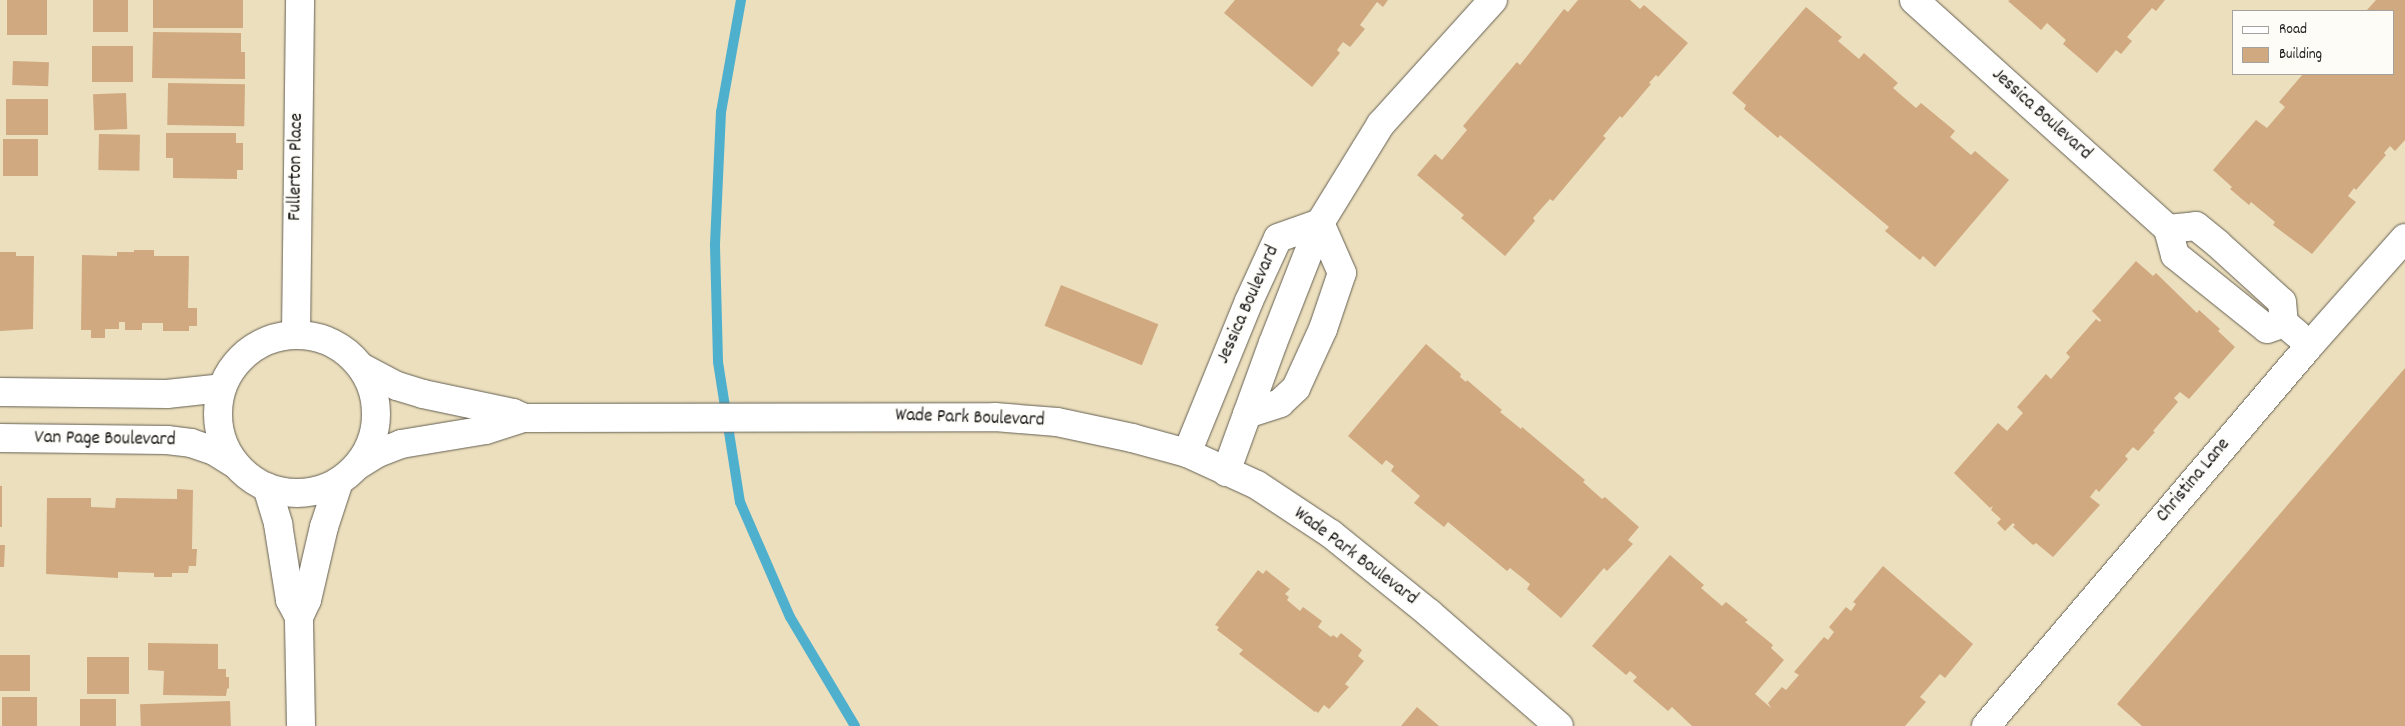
<!DOCTYPE html>
<html>
<head>
<meta charset="utf-8">
<style>
  body { margin:0 }
  #map { position:relative; width:2405px; height:726px; overflow:hidden; background:#ecdfbd; font-family:Dekko,sans-serif }
  div>[style] { position:absolute }
  .stream>* { height:10px; margin:-5px; padding:0 5px; transform-origin:5px; border-radius:5px; background:#4fb0ce }
  .building>* { inset:0; background:#d0a980; transform-origin:0 0 }
  .roads { filter:drop-shadow(0 0 1px #656054) drop-shadow(0 0 1px #656054) }
  .minor>* { height:28px; margin:-14px; padding:0 14px; transform-origin:14px; border-radius:14px; background:#fff }
  .minor>.ring { margin:-14px; padding:0; box-sizing:content-box; background:none; border:28px solid #fff; border-radius:50% }
  span { translate:-50% -50%; white-space:nowrap; text-align:center; line-height:1.15; -webkit-text-stroke:4px #fdfcf7; paint-order:stroke }
  .street-label { font-size:19px; color:#1c1c1c }
  .legend { position:absolute; left:2232px; top:10px; width:162px; height:65px; box-sizing:border-box; background:#fdfcf7; border:1px solid #a3a29f; margin:0; padding:6px 9px; list-style:none; font-size:15px; color:#1c1c1c }
  .legend li { display:flex; align-items:center; gap:10px; height:25px }
  .legend b { width:25px; border:1px solid #a3a29f }
</style>
</head>
<body>
<div id="map">
  <div class="stream">
    <i style="left:741px;top:0;width:114px;rotate:100.1deg"></i>
    <i style="left:721px;top:112px;width:134px;rotate:92.6deg"></i>
    <i style="left:715px;top:246px;width:116px;rotate:88.5deg"></i>
    <i style="left:718px;top:362px;width:142px;rotate:81.1deg"></i>
    <i style="left:740px;top:502px;width:125px;rotate:66.5deg"></i>
    <i style="left:790px;top:617px;width:127px;rotate:59.2deg"></i>
  </div>
  <div class="building">
    <i style="left:7px;top:0;width:40px;height:35px"></i>
    <i style="left:93px;top:0;width:35px;height:32px"></i>
    <i style="left:153px;top:0;width:90px;height:28px"></i>
    <i style="clip-path:polygon(1235px 0,1388px 0,1383px 7px,1377px 2px,1360px 25px,1365px 29px,1350px 47px,1343px 42px,1337px 50px,1340px 53px,1312px 87px,1224px 13px)"></i>
    <i style="clip-path:polygon(1578px 0,1630px 0,1640px 9px,1644px 5px,1688px 43px,1658px 77px,1656px 75px,1649px 83px,1651px 84px,1622px 118px,1620px 116px,1603px 136px,1606px 138px,1553px 201px,1550px 199px,1533px 218px,1535px 221px,1505px 256px,1461px 218px,1464px 215px,1417px 175px,1435px 154px,1442px 160px,1467px 130px,1463px 126px,1517px 62px,1520px 65px,1564px 9px,1568px 12px)"></i>
    <i style="clip-path:polygon(2010px 0,2165px 0,2156px 11px,2152px 8px,2127px 37px,2132px 41px,2121px 54px,2116px 50px,2097px 73px,2063px 44px,2066px 40px,2047px 23px,2041px 30px,2008px 1px)"></i>
    <i style="clip-path:polygon(2376px 0,2405px 0,2405px 140px,2395px 151px,2390px 146px,2384px 153px,2386px 155px,2356px 190px,2354px 188px,2348px 196px,2356px 202px,2312px 254px,2273px 225px,2275px 222px,2251px 202px,2249px 205px,2230px 189px,2232px 187px,2213px 170px,2256px 120px,2267px 128px,2285px 107px,2279px 102px,2303px 74px,2394px 74px,2394px 11px,2366px 11px)"></i>
    <i style="clip-path:polygon(1806px 7px,1842px 37px,1838px 41px,1859px 59px,1864px 53px,1898px 83px,1893px 88px,1916px 108px,1921px 103px,1955px 131px,1950px 137px,1971px 155px,1975px 151px,2009px 180px,1935px 267px,1923px 256px,1920px 260px,1885px 231px,1889px 227px,1780px 135px,1778px 138px,1744px 109px,1746px 105px,1732px 93px)"></i>
    <i style="clip-path:polygon(153px 32px,241px 33px,241px 52px,245px 52px,245px 79px,152px 78px)"></i>
    <i style="left:92px;top:46px;width:41px;height:36px"></i>
    <i style="left:13px;top:61px;width:36px;height:24px;rotate:2deg"></i>
    <i style="left:168px;top:83px;width:77px;height:42px;rotate:1deg"></i>
    <i style="left:126px;top:93px;width:36px;height:33px;rotate:88deg"></i>
    <i style="left:6px;top:99px;width:42px;height:36px"></i>
    <i style="clip-path:polygon(166px 133px,236px 133px,236px 143px,243px 143px,243px 170px,237px 170px,237px 179px,173px 178px,173px 158px,166px 158px)"></i>
    <i style="left:99px;top:134px;width:41px;height:36px;rotate:1deg"></i>
    <i style="left:3px;top:139px;width:35px;height:37px"></i>
    <i style="clip-path:polygon(134px 250px,154px 250px,154px 256px,189px 256px,188px 308px,197px 308px,197px 326px,189px 326px,189px 331px,163px 331px,163px 323px,142px 323px,142px 330px,125px 330px,125px 322px,119px 322px,119px 329px,105px 329px,105px 338px,91px 338px,91px 330px,81px 330px,82px 255px,117px 256px,117px 252px,134px 252px)"></i>
    <i style="clip-path:polygon(0 252px,16px 252px,16px 256px,34px 256px,33px 329px,0 331px)"></i>
    <i style="clip-path:polygon(2136px 261px,2153px 276px,2156px 273px,2197px 313px,2199px 310px,2220px 329px,2218px 331px,2235px 347px,2189px 399px,2180px 392px,2174px 398px,2178px 402px,2153px 431px,2155px 432px,2138px 451px,2133px 447px,2125px 456px,2128px 459px,2099px 492px,2096px 489px,2090px 497px,2100px 505px,2053px 557px,2036px 543px,2033px 545px,2013px 527px,2015px 525px,2013px 523px,2005px 531px,1997px 523px,2001px 519px,1991px 510px,1993px 506px,1990px 508px,1954px 473px,1998px 423px,2007px 431px,2023px 413px,2017px 407px,2046px 374px,2051px 379px,2070px 357px,2066px 353px,2096px 319px,2100px 322px,2101px 320px,2092px 311px)"></i>
    <i style="left:1061px;top:285px;width:105px;height:44px;rotate:22deg"></i>
    <i style="clip-path:polygon(1426px 344px,1461px 374px,1460px 377px,1466px 382px,1467px 380px,1502px 410px,1500px 412px,1521px 429px,1522px 427px,1585px 480px,1583px 482px,1602px 499px,1605px 497px,1639px 527px,1628px 540px,1633px 544px,1607px 571px,1604px 568px,1561px 618px,1527px 589px,1530px 584px,1510px 568px,1507px 571px,1448px 522px,1444px 527px,1414px 503px,1420px 496px,1391px 471px,1394px 466px,1386px 460px,1382px 465px,1348px 436px)"></i>
    <i style="clip-path:polygon(2405px 368px,2405px 726px,2142px 726px,2117px 704px)"></i>
    <i style="left:0;top:486px;width:2px;height:41px"></i>
    <i style="clip-path:polygon(177px 489px,193px 490px,192px 549px,197px 549px,196px 566px,189px 566px,188px 573px,172px 573px,172px 577px,154px 577px,154px 573px,118px 572px,118px 578px,46px 574px,47px 498px,91px 498px,91px 507px,115px 508px,116px 498px,177px 499px)"></i>
    <i style="clip-path:polygon(0 545px,5px 545px,4px 567px,0 567px)"></i>
    <i style="clip-path:polygon(1670px 555px,1704px 585px,1701px 588px,1722px 606px,1726px 602px,1748px 620px,1745px 622px,1773px 645px,1771px 648px,1784px 660px,1755px 694px,1771px 708px,1768px 703px,1782px 687px,1786px 690px,1799px 675px,1794px 672px,1824px 637px,1828px 640px,1834px 632px,1829px 627px,1846px 607px,1851px 611px,1856px 604px,1853px 602px,1883px 566px,1973px 644px,1945px 678px,1940px 674px,1920px 697px,1926px 702px,1905px 726px,1692px 726px,1672px 707px,1668px 711px,1633px 681px,1637px 677px,1630px 671px,1626px 675px,1592px 646px)"></i>
    <i style="clip-path:polygon(1258px 570px,1263px 574px,1266px 570px,1290px 589px,1285px 594px,1289px 597px,1287px 600px,1300px 611px,1303px 607px,1322px 621px,1318px 627px,1331px 637px,1333px 635px,1337px 638px,1341px 633px,1362px 650px,1358px 656px,1364px 661px,1345px 684px,1349px 687px,1329px 709px,1324px 705px,1318px 713px,1316px 711px,1315px 712px,1239px 654px,1243px 650px,1217px 630px,1219px 627px,1215px 625px)"></i>
    <i style="clip-path:polygon(148px 643px,218px 644px,218px 669px,226px 669px,226px 677px,229px 677px,229px 688px,227px 689px,226px 696px,163px 695px,164px 671px,148px 670px)"></i>
    <i style="left:0;top:655px;width:30px;height:36px"></i>
    <i style="left:87px;top:657px;width:42px;height:37px"></i>
    <i style="left:2px;top:697px;width:35px;height:29px"></i>
    <i style="left:80px;top:699px;width:36px;height:27px"></i>
    <i style="left:230px;top:701px;width:25px;height:90px;rotate:88deg"></i>
    <i style="clip-path:polygon(1417px 707px,1439px 726px,1401px 726px)"></i>
  </div>
  <div class="roads">
    <div class="minor">
      <i style="left:1914px;top:0;width:342px;rotate:42deg"></i>
      <i style="left:2168px;top:229px;width:27px;rotate:75deg"></i>
      <i style="left:2175px;top:255px;width:118px;rotate:38.8deg"></i>
      <i style="left:2267px;top:329px;width:18px;rotate:-19deg"></i>
      <i style="left:2168px;top:229px;width:28px;rotate:-6deg"></i>
      <i style="left:2196px;top:226px;width:28px;rotate:39deg"></i>
      <i style="left:2218px;top:244px;width:86px;rotate:42.2deg"></i>
      <i style="left:2282px;top:302px;width:21px;rotate:85deg"></i>
      <i style="left:2284px;top:323px;width:17px;rotate:40deg"></i>
      <i style="left:296px;top:334px;width:334px;rotate:-89.3deg"></i>
      <i class="ring" style="left:218px;top:335px;width:130px;height:130px"></i>
      <i style="left:363px;top:368px;width:38px;rotate:28deg"></i>
      <i style="left:397px;top:386px;width:27px;rotate:17deg"></i>
      <i style="left:423px;top:394px;width:92px;rotate:11.9deg"></i>
      <i style="left:513px;top:413px;width:12px;rotate:24deg"></i>
      <i style="left:0;top:392px;width:167px;rotate:0.7deg"></i>
      <i style="left:167px;top:394px;width:55px;rotate:-6.2deg"></i>
      <i style="left:1247px;top:414px;width:35px;rotate:-18deg"></i>
      <i style="left:1280px;top:403px;width:22px;rotate:-43deg"></i>
      <i style="left:1296px;top:388px;width:65px;rotate:-65.4deg"></i>
      <i style="left:1323px;top:329px;width:59px;rotate:-71.3deg"></i>
      <i style="left:1342px;top:273px;width:55px;rotate:-113.7deg"></i>
      <i style="left:0;top:438px;width:167px;rotate:0.7deg"></i>
      <i style="left:167px;top:440px;width:24px;rotate:7deg"></i>
      <i style="left:191px;top:443px;width:24px;rotate:19deg"></i>
      <i style="left:214px;top:451px;width:25px;rotate:32deg"></i>
      <i style="left:1187px;top:453px;width:164px;rotate:-67.8deg"></i>
      <i style="left:1249px;top:301px;width:69px;rotate:-65.3deg"></i>
      <i style="left:1278px;top:238px;width:45px;rotate:-19.7deg"></i>
      <i style="left:357px;top:466px;width:25px;rotate:-32deg"></i>
      <i style="left:378px;top:453px;width:25px;rotate:-21deg"></i>
      <i style="left:401px;top:444px;width:86px;rotate:-9.4deg"></i>
      <i style="left:486px;top:430px;width:40px;rotate:-18deg"></i>
      <i style="left:524px;top:418px;width:471px;rotate:-0.1deg"></i>
      <i style="left:995px;top:417px;width:62px;rotate:4.6deg"></i>
      <i style="left:1057px;top:422px;width:77px;rotate:12deg"></i>
      <i style="left:1132px;top:438px;width:57px;rotate:15.3deg"></i>
      <i style="left:1187px;top:453px;width:77px;rotate:24.6deg"></i>
      <i style="left:1257px;top:485px;width:89px;rotate:33.5deg"></i>
      <i style="left:1331px;top:534px;width:126px;rotate:38.9deg"></i>
      <i style="left:1429px;top:613px;width:172px;rotate:41deg"></i>
      <i style="left:1226px;top:472px;width:137px;rotate:-70deg"></i>
      <i style="left:1273px;top:343px;width:129px;rotate:-68.6deg"></i>
      <i style="left:1320px;top:223px;width:116px;rotate:-58.4deg"></i>
      <i style="left:1381px;top:124px;width:167px;rotate:-47.9deg"></i>
      <i style="left:267px;top:487px;width:39px;rotate:73deg"></i>
      <i style="left:278px;top:524px;width:77px;rotate:81deg"></i>
      <i style="left:290px;top:600px;width:19px;rotate:62deg"></i>
      <i style="left:301px;top:726px;width:109px;rotate:-91.1deg"></i>
      <i style="left:299px;top:617px;width:19px;rotate:-65deg"></i>
      <i style="left:307px;top:600px;width:75px;rotate:-76.9deg"></i>
      <i style="left:324px;top:527px;width:48px;rotate:-71.9deg"></i>
      <i style="left:1986px;top:726px;width:500px;rotate:-49.62deg"></i>
      <i style="left:2310px;top:345px;width:143px;rotate:-48.4deg"></i>
    </div>
  </div>
  <div class="street-label">
    <span style="left:2041px;top:115px;rotate:42deg">Jessica Boulevard</span>
    <span style="left:297px;top:167px;rotate:-89deg">Fullerton Place</span>
    <span style="left:1249px;top:305px;rotate:-66deg">Jessica Boulevard</span>
    <span style="left:970px;top:419px;rotate:2deg">Wade Park Boulevard</span>
    <span style="left:105px;top:440px;rotate:1deg">Van Page Boulevard</span>
    <span style="left:2194px;top:481px;rotate:-50deg">Christina Lane</span>
    <span style="left:1355px;top:557px;rotate:37deg">Wade Park Boulevard</span>
  </div>
  <ul class="legend">
  <li><b style="height:6px;background:#fff"></b>Road</li>
  <li><b style="height:14px;background:#d0a980"></b>Building</li>
  </ul>
</div>
</body>
</html>
